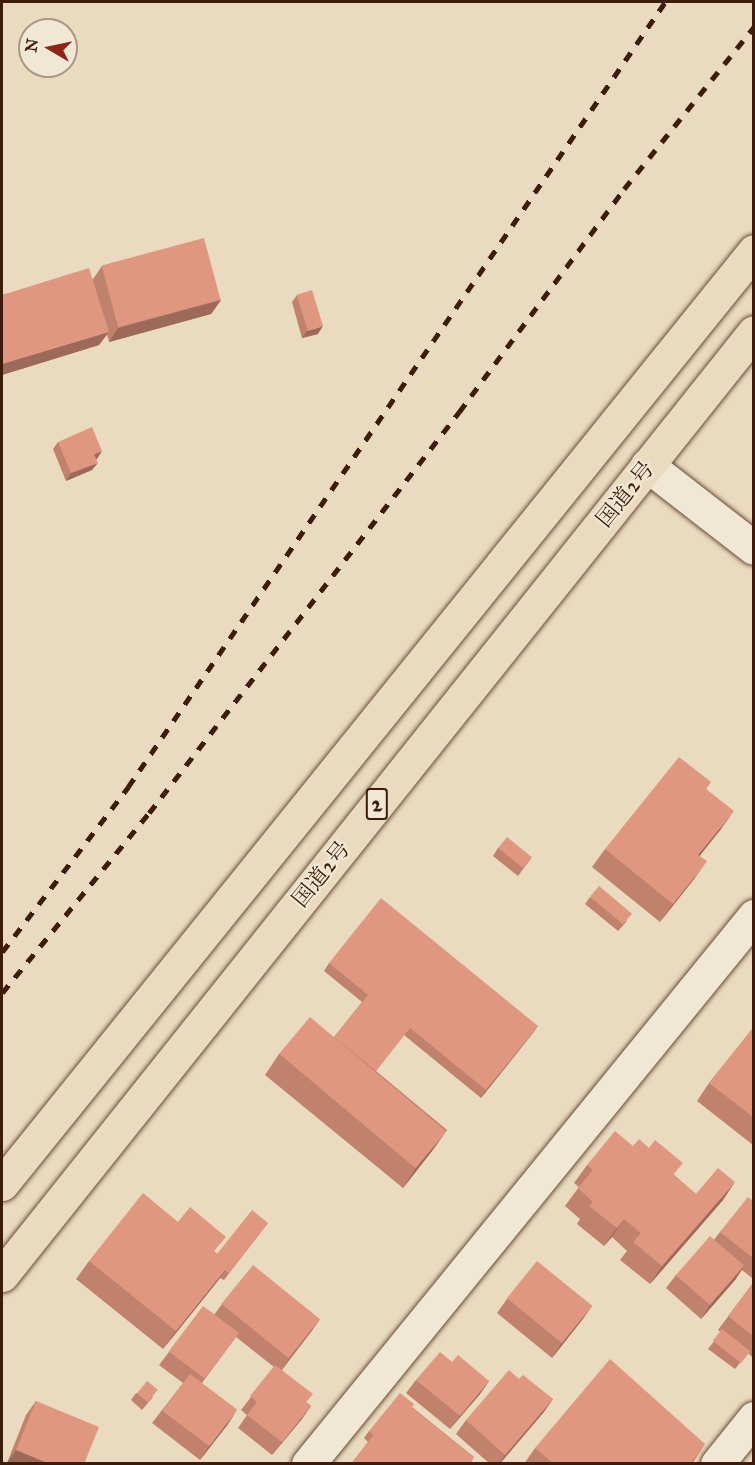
<!DOCTYPE html>
<html>
<head>
<meta charset="utf-8">
<style>
  body { margin:0 }
  #map { position:relative; width:755px; height:1465px; overflow:hidden; background:#eadabf; font-family:"IM FELL Great Primer","Noto Serif JP",serif }
  div>[style] { position:absolute }
  .roads { filter:drop-shadow(0 0 2px #694c38) drop-shadow(0 0 2px #694c38) }
  .street>* { height:33px; margin:-16.5px; padding:0 16.5px; transform-origin:16.5px; border-radius:16.5px; background:#f1e7d5 }
  .highway>* { height:33px; margin:-16.5px; padding:0 16.5px; transform-origin:16.5px; border-radius:16.5px; background:#eadabf }
  .rail>* { height:4.5px; margin-top:-2.25px; transform-origin:0; background:repeating-linear-gradient(90deg,#3e1c0b 0 10px,transparent 0 20px) }
  .wall>* { inset:0; background:#c1826d }
  .shaded-wall>* { inset:0; background:#9d6a59 }
  .building>* { inset:0; background:#e0977f; transform-origin:0 0 }
  span { translate:-50% -50%; white-space:nowrap; text-align:center; line-height:1.15; -webkit-text-stroke:4.5px #f1e7d5; paint-order:stroke }
  .shield-label span { padding:2px 4px; background:#f1e7d5; border:2px solid; border-radius:4px; -webkit-text-stroke-width:0 }
  .shield-label { font-size:21px; color:#3e1c0b; font-weight:700 }
  .street-label { font-size:22px; color:#3e1c0b }
  .frame { position:absolute; inset:0; border:3px solid #3e1c0b; pointer-events:none }
  .north { position:absolute; left:18px; top:18px; width:60px; height:60px; box-sizing:border-box; background:#f1e7d5; border:2px solid #a99684; border-radius:50%; rotate:279deg; font-size:16px; font-weight:700; line-height:24px; text-align:center; color:#3e1c0b }
  .north::after { content:''; display:block; margin:auto; width:21px; height:27px; background:#8f2418; clip-path:polygon(50% 0,100% 100%,50% 72%,0 100%) }
</style>
</head>
<body>
<div id="map">
  <div class="roads">
    <div class="street">
      <i style="left:647px;top:465px;width:135px;rotate:37.8deg"></i>
      <i style="left:308px;top:1464px;width:707px;rotate:-50.86deg"></i>
      <i style="left:717px;top:1464px;width:59px;rotate:-51.2deg"></i>
    </div>
    <div class="highway">
      <i style="left:2px;top:1184px;width:1198px;rotate:-51.13deg"></i>
      <i style="left:2px;top:1275px;width:1206px;rotate:-51.43deg"></i>
    </div>
  </div>
  <div class="rail">
    <i style="left:2px;top:952px;width:208px;rotate:-52.6deg"></i>
    <i style="left:128px;top:787px;width:951px;rotate:-55.62deg"></i>
    <i style="left:2px;top:993px;width:232px;rotate:-50.8deg"></i>
    <i style="left:149px;top:813px;width:507px;rotate:-52.29deg"></i>
    <i style="left:459px;top:412px;width:277px;rotate:-53.5deg"></i>
    <i style="left:624px;top:189px;width:208px;rotate:-51.3deg"></i>
  </div>
  <div class="wall">
    <i style="clip-path:polygon(102px 266px,221px 300px,211px 314px,109px 342px,107px 334px,99px 345px,2px 375px,2px 295px,93px 279px)"></i>
    <i style="clip-path:polygon(297px 295px,318px 334px,302px 338px,292px 302px)"></i>
    <i style="clip-path:polygon(58px 442px,97px 459px,96px 459px,92px 470px,66px 481px,53px 449px)"></i>
    <i style="clip-path:polygon(707px 789px,721px 829px,700px 855px,694px 879px,660px 922px,592px 867px,605px 849px)"></i>
    <i style="clip-path:polygon(498px 848px,532px 857px,518px 876px,493px 856px)"></i>
    <i style="clip-path:polygon(590px 897px,627px 921px,618px 931px,585px 904px)"></i>
    <i style="clip-path:polygon(329px 963px,538px 1026px,481px 1098px,404px 1035px,376px 1071px,447px 1130px,432px 1151px,403px 1188px,265px 1075px,279px 1054px,334px 1037px,362px 1002px,324px 971px)"></i>
    <i style="clip-path:polygon(753px 1028px,753px 1145px,697px 1101px,709px 1083px)"></i>
    <i style="clip-path:polygon(633px 1146px,674px 1175px,696px 1194px,723px 1200px,650px 1284px,620px 1260px,627px 1251px,612px 1237px,604px 1246px,577px 1224px,580px 1219px,565px 1206px,579px 1187px,574px 1183px,587px 1165px)"></i>
    <i style="clip-path:polygon(753px 1201px,753px 1276px,752px 1278px,742px 1270px,735px 1280px,701px 1319px,666px 1288px,676px 1275px,714px 1240px,720px 1232px)"></i>
    <i style="clip-path:polygon(268px 1223px,224px 1280px,220px 1278px,163px 1349px,76px 1279px,89px 1261px,216px 1253px,217px 1254px)"></i>
    <i style="clip-path:polygon(753px 1283px,753px 1358px,748px 1353px,735px 1369px,708px 1349px,721px 1332px,718px 1330px)"></i>
    <i style="clip-path:polygon(507px 1299px,592px 1306px,582px 1320px,552px 1358px,497px 1313px)"></i>
    <i style="clip-path:polygon(222px 1304px,320px 1319px,282px 1370px,306px 1402px,311px 1406px,301px 1420px,272px 1455px,238px 1428px,247px 1415px,241px 1410px,274px 1367px,236px 1337px,202px 1383px,228px 1424px,200px 1460px,152px 1423px,183px 1383px,159px 1365px,169px 1352px,214px 1315px)"></i>
    <i style="clip-path:polygon(452px 1362px,489px 1381px,480px 1394px,450px 1429px,406px 1393px,416px 1380px)"></i>
    <i style="clip-path:polygon(519px 1379px,553px 1399px,543px 1413px,500px 1464px,490px 1464px,456px 1434px,466px 1420px)"></i>
    <i style="clip-path:polygon(136px 1393px,153px 1397px,142px 1410px,131px 1400px)"></i>
    <i style="clip-path:polygon(36px 1401px,84px 1464px,7px 1463px,26px 1415px)"></i>
    <i style="clip-path:polygon(412px 1407px,474px 1457px,470px 1464px,351px 1464px,368px 1442px,364px 1438px,369px 1431px)"></i>
    <i style="clip-path:polygon(705px 1444px,692px 1464px,524px 1464px,535px 1448px)"></i>
  </div>
  <div class="shaded-wall">
    <i style="clip-path:polygon(221px 300px,211px 314px,109px 342px,118px 328px)"></i>
    <i style="clip-path:polygon(323px 326px,318px 334px,302px 338px,307px 331px)"></i>
    <i style="clip-path:polygon(109px 332px,99px 345px,2px 375px,2px 364px)"></i>
    <i style="clip-path:polygon(102px 451px,97px 459px,89px 462px,94px 454px)"></i>
    <i style="clip-path:polygon(98px 463px,92px 470px,66px 481px,71px 473px)"></i>
    <i style="clip-path:polygon(734px 811px,721px 829px,686px 873px,698px 855px)"></i>
    <i style="clip-path:polygon(707px 861px,694px 879px,660px 922px,673px 904px)"></i>
    <i style="clip-path:polygon(538px 1026px,533px 1033px,481px 1098px,486px 1090px)"></i>
    <i style="clip-path:polygon(447px 1130px,432px 1151px,403px 1188px,417px 1166px)"></i>
    <i style="clip-path:polygon(735px 1182px,723px 1200px,650px 1284px,662px 1266px)"></i>
    <i style="clip-path:polygon(624px 1219px,612px 1237px,604px 1246px,617px 1228px)"></i>
    <i style="clip-path:polygon(230px 1264px,217px 1282px,163px 1349px,176px 1331px)"></i>
    <i style="clip-path:polygon(744px 1266px,735px 1280px,701px 1319px,710px 1305px)"></i>
    <i style="clip-path:polygon(592px 1306px,582px 1320px,552px 1358px,561px 1344px)"></i>
    <i style="clip-path:polygon(320px 1319px,311px 1332px,280px 1372px,290px 1358px)"></i>
    <i style="clip-path:polygon(489px 1381px,480px 1394px,450px 1429px,460px 1416px)"></i>
    <i style="clip-path:polygon(553px 1399px,543px 1413px,499px 1464px,505px 1455px)"></i>
    <i style="clip-path:polygon(311px 1406px,301px 1420px,272px 1455px,282px 1442px)"></i>
    <i style="clip-path:polygon(237px 1410px,228px 1424px,200px 1460px,209px 1446px)"></i>
    <i style="clip-path:polygon(16px 1450px,50px 1464px,7px 1463px)"></i>
  </div>
  <div class="building">
    <i style="left:204px;top:238px;width:64px;height:106px;rotate:75deg"></i>
    <i style="clip-path:polygon(89px 268px,109px 332px,2px 364px,2px 295px)"></i>
    <i style="left:312px;top:290px;width:38px;height:16px;rotate:73deg"></i>
    <i style="clip-path:polygon(92px 427px,102px 451px,94px 454px,98px 463px,71px 473px,58px 442px)"></i>
    <i style="clip-path:polygon(679px 757px,711px 782px,706px 789px,734px 811px,698px 855px,707px 861px,673px 904px,605px 849px)"></i>
    <i style="left:507px;top:837px;width:32px;height:14px;rotate:39deg"></i>
    <i style="left:599px;top:886px;width:43px;height:14px;rotate:40deg"></i>
    <i style="clip-path:polygon(381px 898px,538px 1026px,486px 1090px,410px 1028px,376px 1071px,334px 1037px,368px 995px,329px 963px)"></i>
    <i style="left:310px;top:1017px;width:178px;height:48px;rotate:40deg"></i>
    <i style="clip-path:polygon(753px 1028px,753px 1117px,709px 1083px)"></i>
    <i style="clip-path:polygon(615px 1131px,633px 1146px,639px 1139px,649px 1148px,655px 1140px,683px 1163px,673px 1175px,696px 1194px,718px 1168px,735px 1182px,662px 1266px,633px 1242px,641px 1233px,624px 1219px,617px 1228px,589px 1206px,593px 1202px,578px 1188px,593px 1170px,587px 1165px)"></i>
    <i style="clip-path:polygon(143px 1193px,178px 1222px,190px 1207px,226px 1237px,214px 1251px,230px 1264px,176px 1331px,89px 1261px)"></i>
    <i style="clip-path:polygon(748px 1197px,753px 1201px,753px 1258px,720px 1232px)"></i>
    <i style="clip-path:polygon(252px 1210px,268px 1223px,229px 1273px,225px 1270px,230px 1264px,217px 1254px)"></i>
    <i style="left:710px;top:1236px;width:45px;height:52px;rotate:41deg"></i>
    <i style="left:537px;top:1261px;width:71px;height:48px;rotate:39deg"></i>
    <i style="left:253px;top:1265px;width:86px;height:50px;rotate:39deg"></i>
    <i style="clip-path:polygon(753px 1283px,753px 1336px,728px 1316px)"></i>
    <i style="left:203px;top:1306px;width:45px;height:57px;rotate:37deg"></i>
    <i style="left:722px;top:1329px;width:36px;height:15px;rotate:38deg"></i>
    <i style="clip-path:polygon(440px 1352px,452px 1362px,458px 1355px,489px 1381px,460px 1416px,416px 1380px)"></i>
    <i style="clip-path:polygon(610px 1359px,705px 1444px,690px 1464px,554px 1464px,535px 1448px)"></i>
    <i style="clip-path:polygon(275px 1365px,313px 1394px,306px 1402px,311px 1406px,282px 1442px,247px 1415px,257px 1402px,250px 1396px)"></i>
    <i style="clip-path:polygon(509px 1370px,519px 1379px,523px 1375px,553px 1399px,505px 1455px,466px 1420px)"></i>
    <i style="left:190px;top:1374px;width:59px;height:46px;rotate:37deg"></i>
    <i style="left:147px;top:1381px;width:14px;height:16px;rotate:39deg"></i>
    <i style="clip-path:polygon(400px 1393px,414px 1404px,412px 1407px,411px 1407px,387px 1437px,378px 1429px,373px 1435px,369px 1431px)"></i>
    <i style="clip-path:polygon(36px 1401px,99px 1427px,84px 1464px,50px 1464px,16px 1450px)"></i>
    <i style="clip-path:polygon(411px 1407px,474px 1457px,469px 1464px,351px 1464px,378px 1429px,387px 1437px)"></i>
  </div>
  <div class="shield-label">
    <span style="left:377px;top:804px">2</span>
  </div>
  <div class="street-label">
    <span style="left:625px;top:494px;rotate:-51deg">国道2号</span>
    <span style="left:321px;top:874px;rotate:-51deg">国道2号</span>
  </div>
  <div class="frame"></div>
  <div class="north">N</div>
</div>
</body>
</html>
